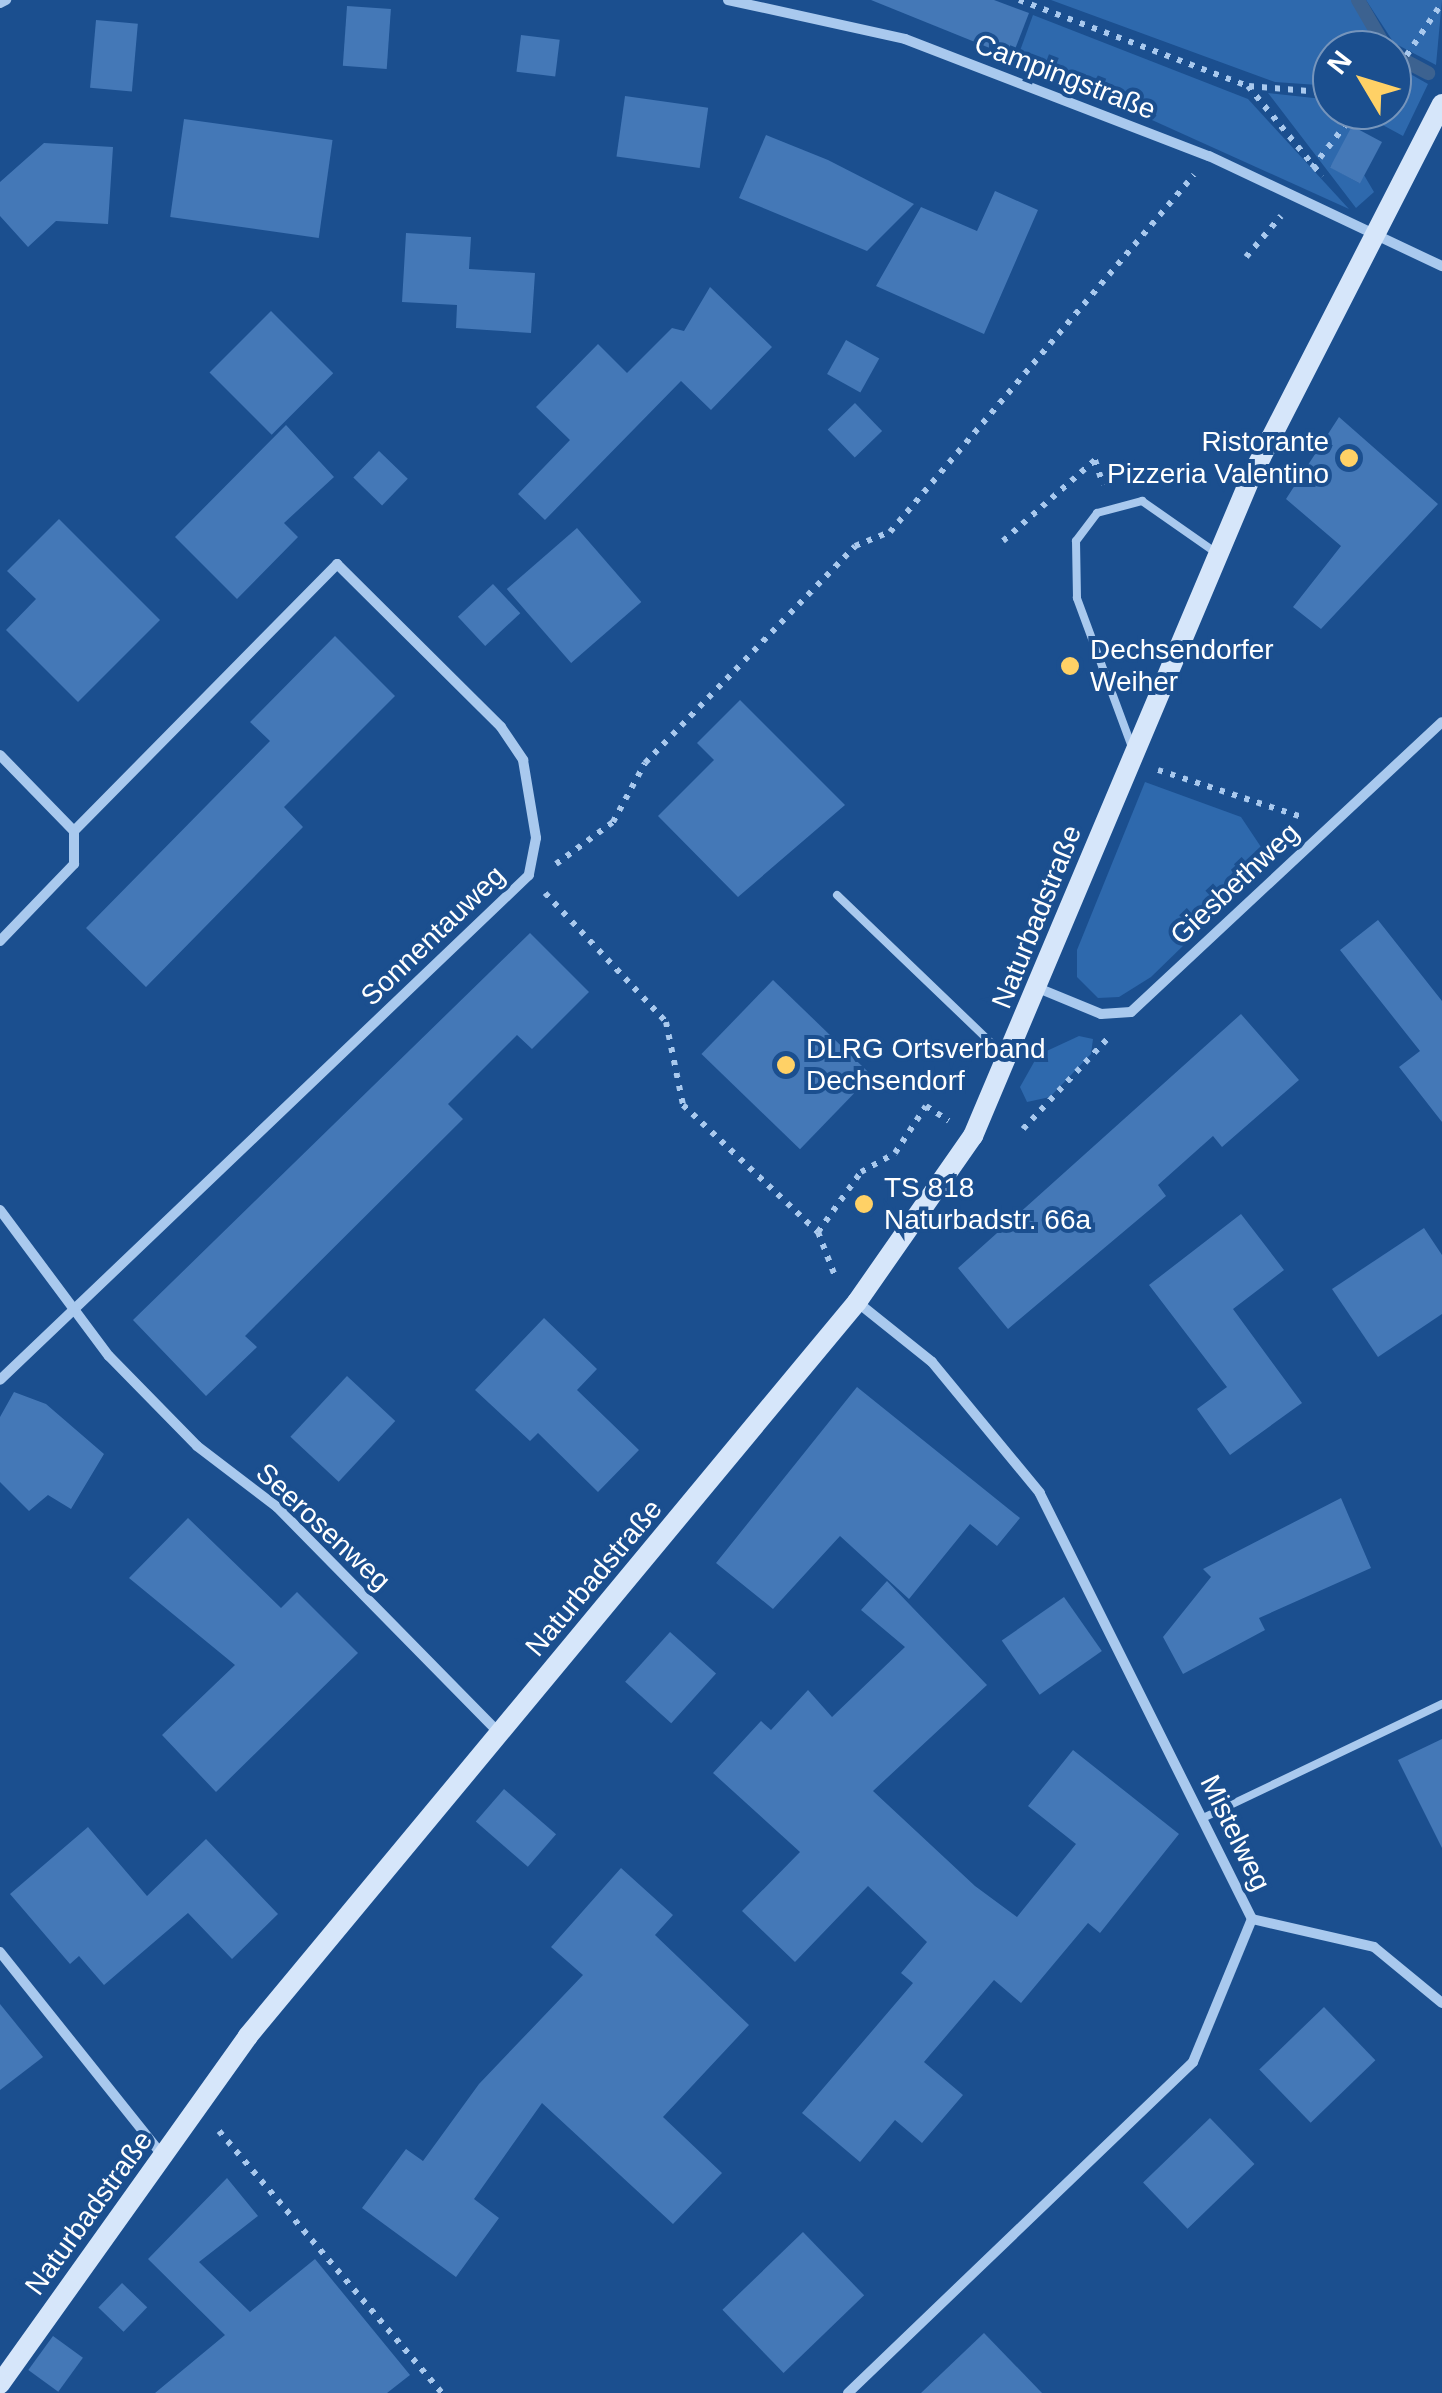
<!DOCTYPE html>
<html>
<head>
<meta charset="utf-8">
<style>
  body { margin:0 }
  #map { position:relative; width:1442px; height:2393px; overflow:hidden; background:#1b4f8f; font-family:Helvetica,sans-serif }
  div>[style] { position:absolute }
  .green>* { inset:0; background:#2e69ad }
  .stream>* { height:14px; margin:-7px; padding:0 7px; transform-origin:7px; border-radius:7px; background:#3c6290 }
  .building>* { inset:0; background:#4478b7; transform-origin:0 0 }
  .path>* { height:6px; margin-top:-3px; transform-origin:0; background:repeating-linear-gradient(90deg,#a9c9ee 0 5px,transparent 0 13px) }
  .lane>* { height:8px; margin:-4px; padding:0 4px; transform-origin:4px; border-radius:4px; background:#a9c9ee }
  .street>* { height:10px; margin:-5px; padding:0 5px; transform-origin:5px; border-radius:5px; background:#a9c9ee }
  .secondary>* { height:20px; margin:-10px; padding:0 10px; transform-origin:10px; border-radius:10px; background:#d6e6fa }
  .dots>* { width:28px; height:28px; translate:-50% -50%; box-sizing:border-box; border:5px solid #1b4f8f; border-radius:50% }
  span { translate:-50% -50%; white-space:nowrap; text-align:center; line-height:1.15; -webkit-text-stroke:8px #1b4f8f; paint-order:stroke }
  .street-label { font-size:28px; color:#fff }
  .poi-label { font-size:28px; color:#fff }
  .right { translate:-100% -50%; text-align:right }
  .left { translate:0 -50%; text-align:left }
  .north { position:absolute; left:1312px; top:30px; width:100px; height:100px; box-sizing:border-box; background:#1b4f8f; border:2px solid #7695bc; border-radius:50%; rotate:308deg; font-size:28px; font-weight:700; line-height:40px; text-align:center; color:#fff }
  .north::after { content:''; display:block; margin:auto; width:35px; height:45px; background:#ffd166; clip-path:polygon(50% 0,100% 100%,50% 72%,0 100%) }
</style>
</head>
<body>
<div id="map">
  <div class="green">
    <i style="clip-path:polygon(1051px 0,1352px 0,1380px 50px,1332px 50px,1332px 86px,1275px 82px)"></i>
    <i style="clip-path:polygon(1366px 0,1442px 0,1436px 65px,1394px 43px)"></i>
    <i style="clip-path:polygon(1033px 15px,1248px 99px,1349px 209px,1017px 59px)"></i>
    <i style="clip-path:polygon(1405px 71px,1428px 84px,1403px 136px,1366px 116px,1330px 167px,1359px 183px,1364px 175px,1374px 192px,1356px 208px,1268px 93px,1332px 100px,1332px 110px,1357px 116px,1392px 110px,1392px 88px)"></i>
    <i style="clip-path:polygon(1145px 782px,1241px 817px,1265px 853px,1259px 872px,1151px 977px,1119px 997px,1098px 998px,1077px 977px,1077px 950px)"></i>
    <i style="clip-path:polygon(1079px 1036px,1093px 1039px,1091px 1054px,1050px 1097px,1027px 1102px,1020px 1087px,1038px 1055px)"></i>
  </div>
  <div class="stream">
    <i style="left:1358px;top:0;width:58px;rotate:59.9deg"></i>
    <i style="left:1392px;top:54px;width:41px;rotate:27.8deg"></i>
  </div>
  <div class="building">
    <i style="clip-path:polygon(871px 0,994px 0,1029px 13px,1012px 57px)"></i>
    <i style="left:347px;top:6px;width:44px;height:60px;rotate:4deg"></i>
    <i style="left:96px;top:20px;width:42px;height:68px;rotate:5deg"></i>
    <i style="left:521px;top:35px;width:39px;height:37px;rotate:7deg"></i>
    <i style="left:625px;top:96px;width:84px;height:61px;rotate:8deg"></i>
    <i style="left:184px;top:119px;width:150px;height:99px;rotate:8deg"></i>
    <i style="left:1352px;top:126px;width:34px;height:47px;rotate:28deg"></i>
    <i style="clip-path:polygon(766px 135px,828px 160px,914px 204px,867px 251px,739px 198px)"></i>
    <i style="clip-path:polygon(44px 143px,113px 147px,108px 224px,56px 221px,28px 247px,0 216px,0 182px)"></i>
    <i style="clip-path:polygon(995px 191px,1038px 210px,984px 334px,876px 286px,921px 207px,977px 231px)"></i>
    <i style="clip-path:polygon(406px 233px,471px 237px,469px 269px,535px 273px,531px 333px,456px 328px,457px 305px,402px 302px)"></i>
    <i style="clip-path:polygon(710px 287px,772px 347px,711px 410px,681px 381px,545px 520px,518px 494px,570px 440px,536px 407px,598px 344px,627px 373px,672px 328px,684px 331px)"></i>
    <i style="left:271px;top:311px;width:88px;height:87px;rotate:45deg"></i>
    <i style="left:846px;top:340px;width:38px;height:39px;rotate:29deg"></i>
    <i style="left:855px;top:403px;width:39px;height:38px;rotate:46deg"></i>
    <i style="clip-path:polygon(1339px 417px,1438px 504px,1321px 629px,1293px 607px,1341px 546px,1286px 499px)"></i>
    <i style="clip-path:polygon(286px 425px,334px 477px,284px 523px,298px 537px,237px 599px,175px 537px)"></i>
    <i style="left:379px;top:451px;width:40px;height:37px;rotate:44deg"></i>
    <i style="clip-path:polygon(59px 519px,160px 620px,78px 702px,6px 630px,36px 599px,7px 571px)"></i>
    <i style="left:577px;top:528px;width:98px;height:93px;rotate:49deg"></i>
    <i style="left:493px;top:584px;width:40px;height:48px;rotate:47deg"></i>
    <i style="clip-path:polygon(335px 636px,395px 696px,284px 807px,303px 827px,146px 987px,86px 928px,270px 741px,250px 722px)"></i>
    <i style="clip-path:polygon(740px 700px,845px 805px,738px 897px,658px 816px,714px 760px,697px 743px)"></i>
    <i style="clip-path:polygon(1378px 920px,1442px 1001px,1442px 1122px,1399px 1067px,1420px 1051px,1340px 950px)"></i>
    <i style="clip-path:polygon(530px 933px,589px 992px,532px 1049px,517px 1035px,448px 1104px,463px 1119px,245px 1336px,257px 1347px,206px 1396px,133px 1320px)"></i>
    <i style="left:773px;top:980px;width:137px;height:103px;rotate:44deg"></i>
    <i style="clip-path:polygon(1241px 1014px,1299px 1080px,1222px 1147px,1213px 1136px,1158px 1185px,1166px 1196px,1008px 1329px,958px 1268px)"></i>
    <i style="clip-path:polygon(1241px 1214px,1284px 1270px,1233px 1309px,1302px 1403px,1230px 1455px,1197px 1409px,1227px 1387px,1149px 1285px)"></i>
    <i style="clip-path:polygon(1424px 1228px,1442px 1255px,1442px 1314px,1378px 1357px,1332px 1289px)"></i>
    <i style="clip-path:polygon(544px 1318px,597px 1369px,577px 1390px,639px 1450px,598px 1492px,538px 1433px,530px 1441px,475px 1390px)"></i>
    <i style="left:347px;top:1376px;width:66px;height:83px;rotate:43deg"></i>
    <i style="clip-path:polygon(857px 1387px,1020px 1518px,997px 1546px,970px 1524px,909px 1599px,840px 1536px,773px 1609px,716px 1563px)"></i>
    <i style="clip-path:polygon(14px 1392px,46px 1404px,104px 1454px,71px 1509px,48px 1495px,29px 1511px,0 1482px,0 1417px)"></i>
    <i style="clip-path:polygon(1341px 1498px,1371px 1568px,1259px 1618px,1265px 1630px,1183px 1674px,1163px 1637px,1211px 1577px,1203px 1569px)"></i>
    <i style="clip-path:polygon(188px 1518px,281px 1608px,297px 1592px,358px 1653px,216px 1792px,162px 1735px,235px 1665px,129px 1578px)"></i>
    <i style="clip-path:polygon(887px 1581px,987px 1685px,873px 1791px,975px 1886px,1017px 1917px,1076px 1844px,1028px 1806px,1073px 1750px,1179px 1834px,1100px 1933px,1088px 1923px,1021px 2003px,994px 1980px,924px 2062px,963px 2095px,922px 2143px,895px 2120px,860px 2162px,802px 2113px,913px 1983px,901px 1973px,927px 1942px,868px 1886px,795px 1962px,742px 1911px,800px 1852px,713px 1773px,761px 1721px,771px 1730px,808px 1690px,832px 1717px,905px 1647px,861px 1610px)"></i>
    <i style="left:1064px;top:1597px;width:66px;height:76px;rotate:55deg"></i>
    <i style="left:670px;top:1632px;width:62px;height:67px;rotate:42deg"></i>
    <i style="clip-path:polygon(1442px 1739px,1442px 1848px,1398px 1760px)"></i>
    <i style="left:504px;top:1789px;width:69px;height:43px;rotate:41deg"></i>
    <i style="clip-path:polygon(88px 1827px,147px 1896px,206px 1839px,278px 1914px,232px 1959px,188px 1913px,104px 1985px,79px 1956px,70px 1964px,10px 1894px)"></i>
    <i style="clip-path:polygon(621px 1868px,673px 1915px,655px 1935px,749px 2025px,663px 2117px,722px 2173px,673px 2224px,542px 2103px,474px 2199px,499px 2218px,456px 2277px,362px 2208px,406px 2149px,423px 2161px,479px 2084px,583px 1975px,551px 1947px)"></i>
    <i style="clip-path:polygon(0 2004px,43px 2057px,0 2090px)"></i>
    <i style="left:1324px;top:2007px;width:74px;height:90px;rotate:46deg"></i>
    <i style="left:1210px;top:2118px;width:64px;height:93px;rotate:46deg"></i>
    <i style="clip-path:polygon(227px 2178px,258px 2216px,199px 2262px,250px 2312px,315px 2259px,410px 2375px,387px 2393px,155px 2393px,225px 2335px,148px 2259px)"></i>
    <i style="left:803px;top:2232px;width:88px;height:112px;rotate:46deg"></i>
    <i style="left:122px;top:2283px;width:35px;height:34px;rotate:44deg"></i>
    <i style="clip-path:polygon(984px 2333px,1042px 2393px,921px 2393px)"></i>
    <i style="left:53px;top:2336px;width:37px;height:42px;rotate:36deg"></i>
  </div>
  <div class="path">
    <i style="left:1019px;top:0;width:245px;rotate:20.6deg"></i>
    <i style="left:1248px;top:86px;width:117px;rotate:50.6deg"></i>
    <i style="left:1392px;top:77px;width:89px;rotate:-56deg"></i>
    <i style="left:1249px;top:86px;width:83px;rotate:4.8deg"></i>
    <i style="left:1312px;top:168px;width:73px;rotate:-52.2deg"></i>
    <i style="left:1246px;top:257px;width:54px;rotate:-49.5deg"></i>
    <i style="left:1003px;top:541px;width:123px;rotate:-41.4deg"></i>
    <i style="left:1095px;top:460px;width:26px;rotate:72deg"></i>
    <i style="left:1158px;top:770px;width:151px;rotate:18.1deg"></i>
    <i style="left:556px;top:864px;width:71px;rotate:-36.4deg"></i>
    <i style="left:613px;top:822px;width:67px;rotate:-61.5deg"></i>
    <i style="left:645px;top:763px;width:302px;rotate:-45.9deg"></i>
    <i style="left:855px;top:546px;width:38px;rotate:-22deg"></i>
    <i style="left:890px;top:532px;width:469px;rotate:-49.6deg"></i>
    <i style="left:545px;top:893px;width:177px;rotate:46.8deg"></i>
    <i style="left:666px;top:1022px;width:85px;rotate:78.4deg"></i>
    <i style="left:683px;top:1105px;width:185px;rotate:43.3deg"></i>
    <i style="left:818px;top:1232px;width:47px;rotate:68.9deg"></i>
    <i style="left:1023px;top:1129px;width:126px;rotate:-46.9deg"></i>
    <i style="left:818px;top:1232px;width:74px;rotate:-54.4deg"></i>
    <i style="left:861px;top:1172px;width:39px;rotate:-29deg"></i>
    <i style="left:895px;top:1153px;width:56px;rotate:-56.6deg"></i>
    <i style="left:926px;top:1106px;width:27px;rotate:33deg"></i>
    <i style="left:219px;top:2131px;width:344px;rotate:49.6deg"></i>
  </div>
  <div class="lane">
    <i style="left:1132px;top:747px;width:159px;rotate:-110.3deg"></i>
    <i style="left:1077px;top:598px;width:57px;rotate:-91deg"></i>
    <i style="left:1076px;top:541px;width:35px;rotate:-53deg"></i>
    <i style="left:1097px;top:513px;width:47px;rotate:-14.9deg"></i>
    <i style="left:1142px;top:501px;width:89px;rotate:34.9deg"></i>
    <i style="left:837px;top:895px;width:233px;rotate:43.8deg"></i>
    <i style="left:1203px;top:1818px;width:265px;rotate:-25.5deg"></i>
  </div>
  <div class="street">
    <i style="left:728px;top:0;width:181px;rotate:12.4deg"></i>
    <i style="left:905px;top:39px;width:326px;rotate:21.1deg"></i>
    <i style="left:1209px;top:156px;width:258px;rotate:25.3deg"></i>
    <i style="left:0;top:3px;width:7px;rotate:-27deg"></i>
    <i style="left:0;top:755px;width:106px;rotate:45.8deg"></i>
    <i style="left:74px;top:831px;width:375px;rotate:-45.4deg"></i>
    <i style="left:337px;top:564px;width:231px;rotate:44.8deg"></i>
    <i style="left:501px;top:727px;width:40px;rotate:56deg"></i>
    <i style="left:523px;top:760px;width:79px;rotate:80.5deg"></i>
    <i style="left:536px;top:838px;width:38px;rotate:101deg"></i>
    <i style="left:529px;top:875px;width:731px;rotate:136.33deg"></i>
    <i style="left:0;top:941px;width:107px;rotate:-46.1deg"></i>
    <i style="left:74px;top:864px;width:33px;rotate:-90deg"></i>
    <i style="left:1038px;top:988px;width:68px;rotate:22.4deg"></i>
    <i style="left:1101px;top:1014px;width:30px;rotate:-4deg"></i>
    <i style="left:1131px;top:1012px;width:425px;rotate:-43deg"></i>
    <i style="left:0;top:1210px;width:182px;rotate:53.3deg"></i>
    <i style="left:109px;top:1356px;width:126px;rotate:45.6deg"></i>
    <i style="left:197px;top:1446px;width:101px;rotate:37.3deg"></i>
    <i style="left:277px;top:1507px;width:318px;rotate:45.5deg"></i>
    <i style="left:1252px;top:1919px;width:125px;rotate:12.9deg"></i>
    <i style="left:1374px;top:1947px;width:88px;rotate:39.5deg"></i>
    <i style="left:0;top:1952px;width:261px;rotate:51.4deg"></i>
    <i style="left:848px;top:2393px;width:478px;rotate:-43.8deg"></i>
    <i style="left:1193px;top:2062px;width:155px;rotate:-67.6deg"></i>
    <i style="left:1252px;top:1919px;width:476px;rotate:-116.5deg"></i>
    <i style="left:1040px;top:1493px;width:170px;rotate:-129.5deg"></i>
    <i style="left:932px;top:1362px;width:96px;rotate:-141.3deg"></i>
  </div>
  <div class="secondary">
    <i style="left:0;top:2384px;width:427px;rotate:-54.5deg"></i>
    <i style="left:248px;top:2036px;width:954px;rotate:-50.32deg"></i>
    <i style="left:857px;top:1302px;width:203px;rotate:-55.1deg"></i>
    <i style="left:973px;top:1136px;width:715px;rotate:-67.13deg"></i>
    <i style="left:1251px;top:477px;width:419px;rotate:-62.9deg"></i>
  </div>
  <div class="dots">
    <i style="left:1349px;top:458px;background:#ffd166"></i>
    <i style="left:1070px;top:666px;background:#ffd166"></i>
    <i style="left:786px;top:1065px;background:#ffd166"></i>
    <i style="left:864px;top:1204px;background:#ffd166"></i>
  </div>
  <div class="street-label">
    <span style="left:1065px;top:77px;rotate:21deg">Campingstraße</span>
    <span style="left:1235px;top:884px;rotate:-43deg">Giesbethweg</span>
    <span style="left:1037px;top:917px;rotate:-68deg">Naturbadstraße</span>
    <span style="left:433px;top:936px;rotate:-44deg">Sonnentauweg</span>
    <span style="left:323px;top:1527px;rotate:43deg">Seerosenweg</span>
    <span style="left:594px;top:1578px;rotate:-50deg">Naturbadstraße</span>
    <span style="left:1235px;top:1833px;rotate:64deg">Mistelweg</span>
    <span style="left:89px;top:2213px;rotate:-54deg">Naturbadstraße</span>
  </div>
  <div class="poi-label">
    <span class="right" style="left:1329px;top:458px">Ristorante<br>Pizzeria Valentino</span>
    <span class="left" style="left:1090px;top:666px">Dechsendorfer<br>Weiher</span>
    <span class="left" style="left:806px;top:1065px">DLRG Ortsverband<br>Dechsendorf</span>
    <span class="left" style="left:884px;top:1204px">TS 818<br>Naturbadstr. 66a</span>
  </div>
  <div class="north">N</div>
</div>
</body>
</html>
